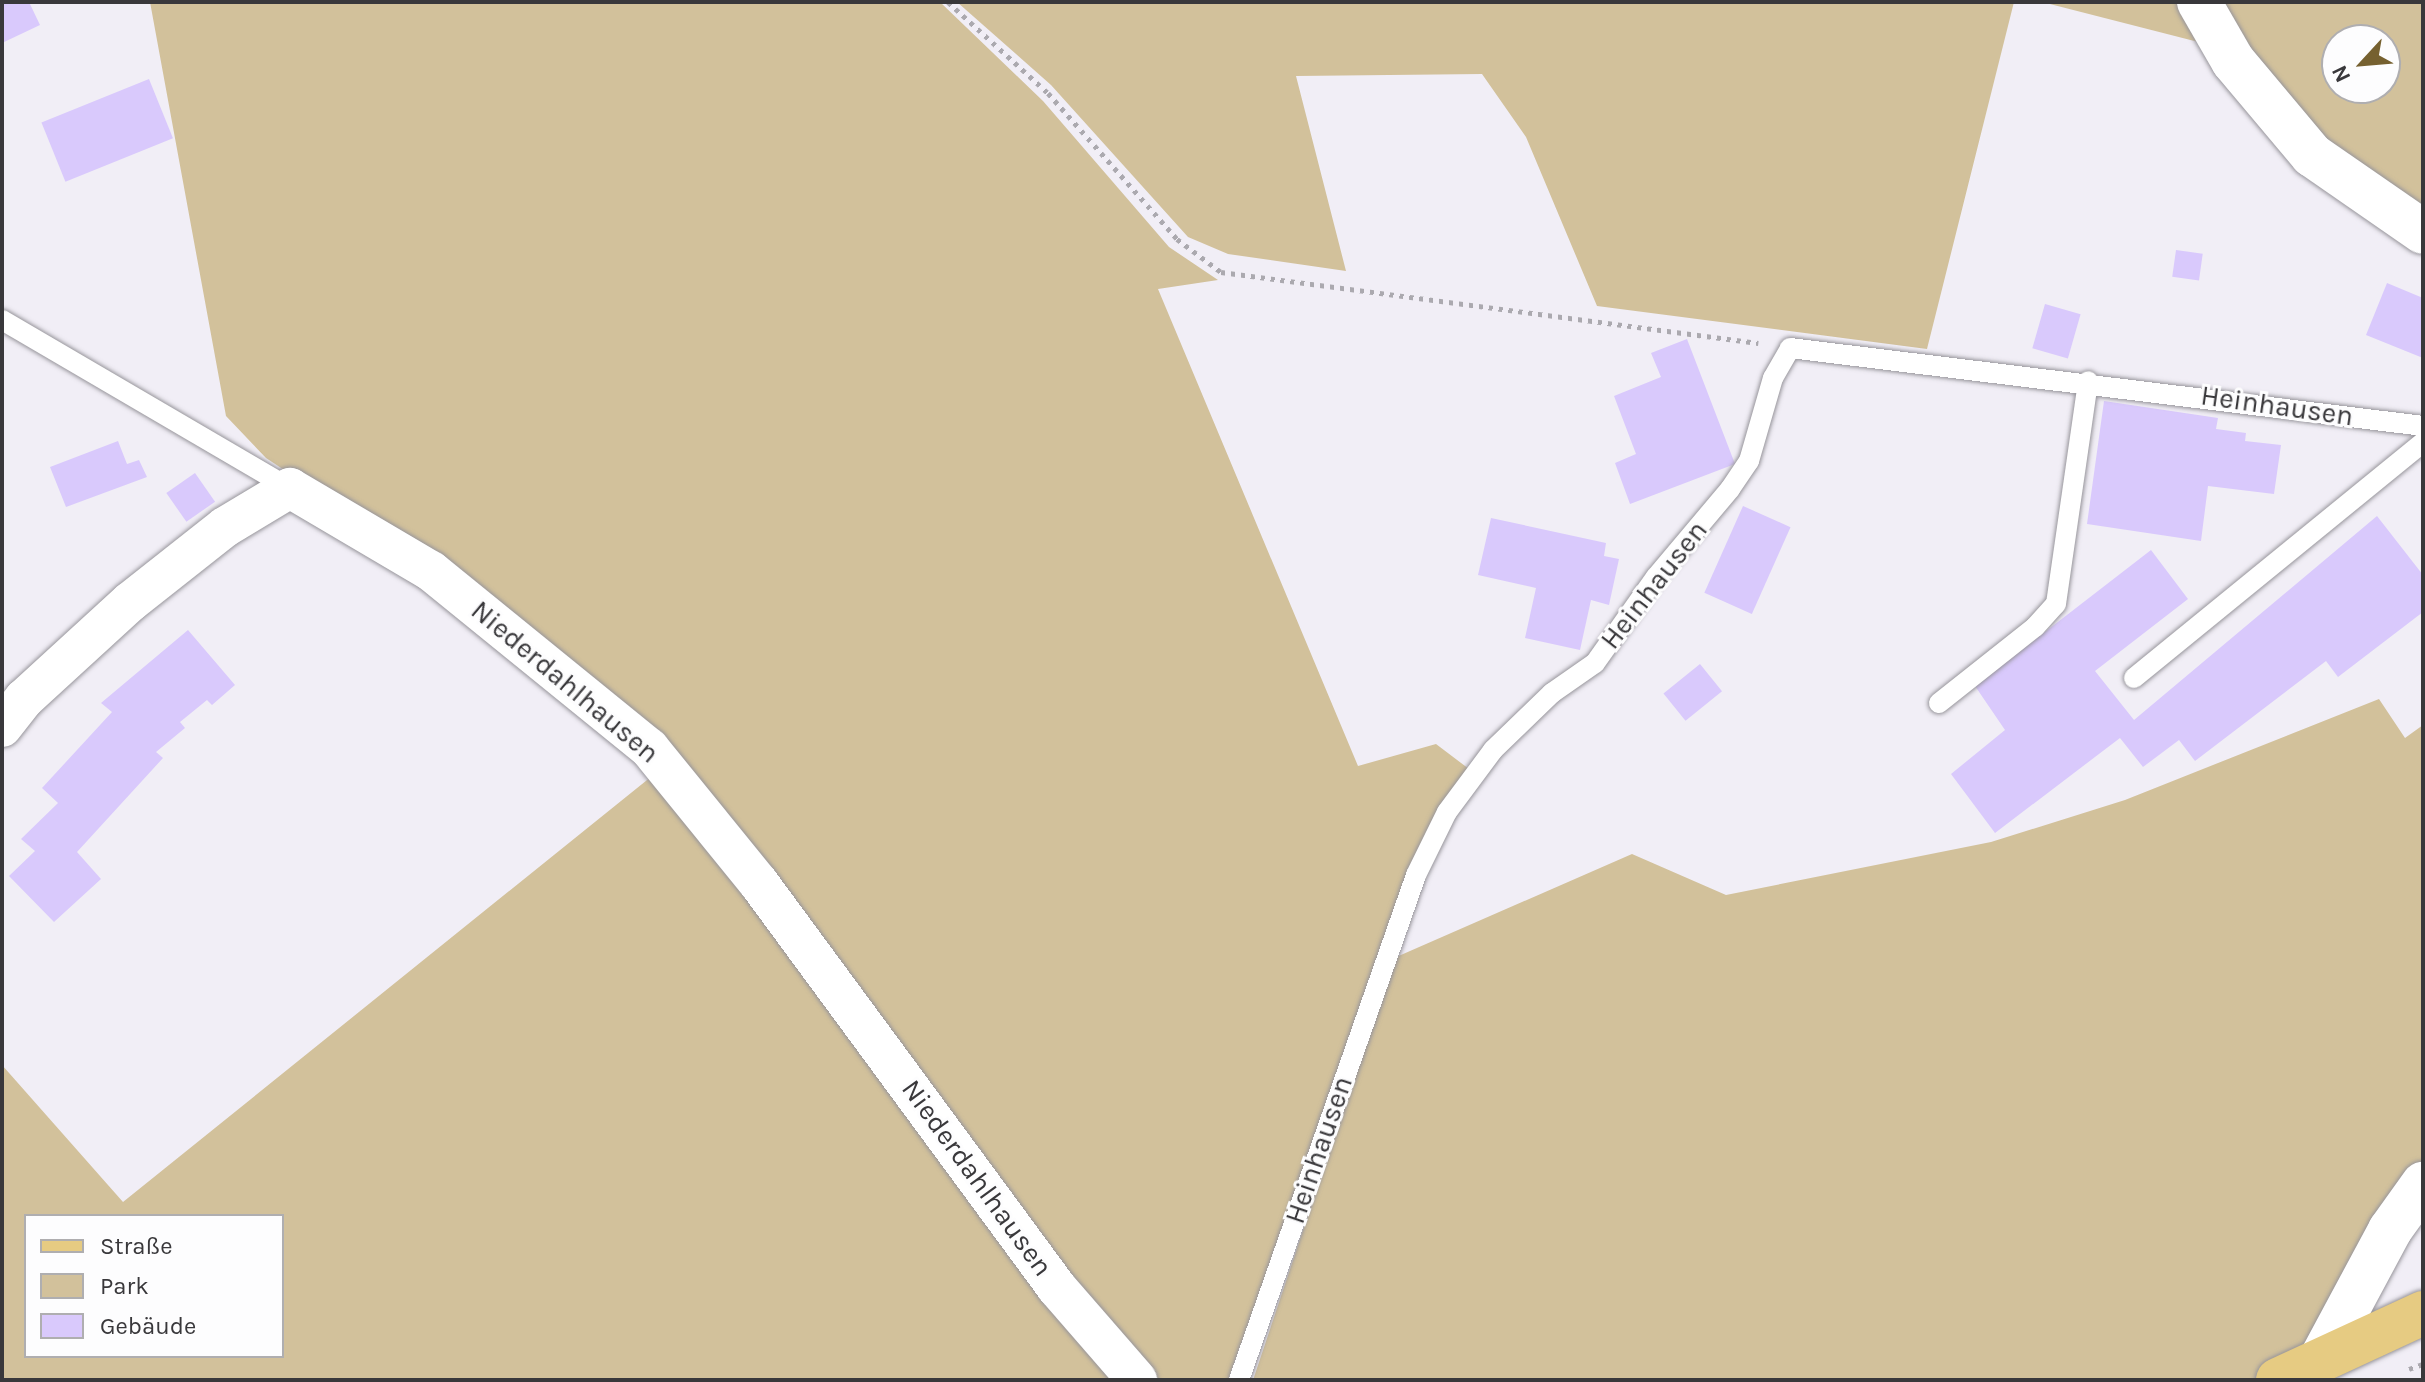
<!DOCTYPE html>
<html>
<head>
<meta charset="utf-8">
<style>
  body { margin:0 }
  #map { position:relative; width:2425px; height:1382px; overflow:hidden; background:#f1eef6; font-family:Karla,sans-serif }
  div>[style] { position:absolute }
  .green>* { inset:0; background:#d2c19b }
  .building>* { inset:0; background:#d9c9fc; transform-origin:0 0 }
  .path>* { height:5px; margin-top:-2.5px; transform-origin:0; background:repeating-linear-gradient(90deg,#aba9af 0 4px,transparent 0 10px) }
  .roads { filter:drop-shadow(0 0 2px #97959b) drop-shadow(0 0 2px #97959b) }
  .service>* { height:20px; margin:-10px; padding:0 10px; transform-origin:10px; border-radius:10px; background:#fff }
  .minor>* { height:40px; margin:-20px; padding:0 20px; transform-origin:20px; border-radius:20px; background:#fff }
  .tertiary>* { height:44px; margin:-22px; padding:0 22px; transform-origin:22px; border-radius:22px; background:#fff }
  .primary>* { height:44px; margin:-22px; padding:0 22px; transform-origin:22px; border-radius:22px; background:#e6cb82 }
  span { translate:-50% -50%; white-space:nowrap; text-align:center; line-height:1.15; -webkit-text-stroke:6px #fdfdfe; paint-order:stroke }
  .street-label { font-size:28px; color:#39383b }
  .frame { position:absolute; inset:0; border:4px solid #39383b; pointer-events:none }
  .legend { position:absolute; left:24px; top:1214px; width:260px; height:144px; box-sizing:border-box; background:#fdfdfe; border:2px solid #afaeb0; margin:0; padding:10px 14px; list-style:none; font-size:24px; color:#39383b }
  .legend li { display:flex; align-items:center; gap:16px; height:40px }
  .legend b { width:40px; border:2px solid #afaeb0 }
  .north { position:absolute; left:2321px; top:24px; width:80px; height:80px; box-sizing:border-box; background:#fdfdfe; border:2px solid #afaeb0; border-radius:50%; rotate:244deg; font-size:22px; font-weight:700; line-height:32px; text-align:center; color:#39383b }
  .north::after { content:''; display:block; margin:auto; width:28px; height:36px; background:#766130; clip-path:polygon(50% 0,100% 100%,50% 72%,0 100%) }
</style>
</head>
<body>
<div id="map">
  <div class="green">
    <i style="clip-path:polygon(150px 2px,940px 2px,1043px 101px,1169px 247px,1218px 280px,1158px 289px,1358px 766px,1436px 744px,1469px 769px,1382px 952px,1228px 1380px,1143px 1380px,776px 881px,431px 567px,266px 458px,226px 416px)"></i>
    <i style="clip-path:polygon(957px 2px,2014px 2px,1927px 349px,1597px 306px,1526px 137px,1482px 74px,1296px 76px,1346px 271px,1228px 254px,1188px 237px,1051px 85px)"></i>
    <i style="clip-path:polygon(2042px 2px,2192px 2px,2210px 45px)"></i>
    <i style="clip-path:polygon(evenodd,2206px 2px,2423px 2px,2423px 216px,2274px 103px,2206px 2px,2337px 40px,2385px 40px,2385px 88px,2337px 88px,2337px 40px)"></i>
    <i style="clip-path:polygon(2379px 699px,2405px 738px,2423px 725px,2423px 1169px,2311px 1355px,2264px 1380px,1253px 1380px,1394px 958px,1632px 854px,1726px 895px,1991px 842px,2125px 800px)"></i>
    <i style="clip-path:polygon(evenodd,657px 772px,1123px 1380px,2px 1380px,2px 1065px,123px 1202px,657px 772px,26px 1216px,282px 1216px,282px 1356px,26px 1356px,26px 1216px)"></i>
  </div>
  <div class="building">
    <i style="clip-path:polygon(2px 2px,29px 2px,40px 25px,2px 43px)"></i>
    <i style="left:149px;top:79px;width:64px;height:116px;rotate:68deg"></i>
    <i style="left:2176px;top:250px;width:27px;height:27px;rotate:8deg"></i>
    <i style="clip-path:polygon(2387px 283px,2423px 298px,2423px 358px,2366px 335px)"></i>
    <i style="left:2045px;top:304px;width:37px;height:46px;rotate:16deg"></i>
    <i style="clip-path:polygon(1687px 339px,1735px 464px,1630px 504px,1615px 463px,1636px 454px,1614px 396px,1661px 377px,1651px 353px)"></i>
    <i style="clip-path:polygon(2104px 401px,2218px 418px,2216px 429px,2246px 433px,2245px 441px,2281px 445px,2274px 494px,2208px 486px,2201px 541px,2087px 524px)"></i>
    <i style="clip-path:polygon(118px 441px,127px 464px,139px 460px,147px 477px,66px 507px,50px 467px)"></i>
    <i style="left:195px;top:473px;width:35px;height:35px;rotate:55deg"></i>
    <i style="left:1743px;top:506px;width:52px;height:95px;rotate:24deg"></i>
    <i style="clip-path:polygon(2377px 516px,2423px 575px,2423px 612px,2338px 677px,2326px 661px,2195px 761px,2179px 740px,2143px 767px,2120px 738px,1995px 833px,1951px 774px,2005px 730px,1975px 686px,2151px 550px,2188px 599px,2095px 671px,2134px 720px)"></i>
    <i style="clip-path:polygon(1491px 518px,1606px 543px,1604px 556px,1619px 559px,1609px 605px,1591px 600px,1580px 650px,1525px 638px,1536px 588px,1478px 575px)"></i>
    <i style="clip-path:polygon(188px 630px,235px 685px,212px 705px,207px 700px,180px 722px,185px 728px,156px 752px,163px 758px,77px 852px,101px 879px,54px 922px,9px 876px,35px 851px,21px 839px,58px 803px,42px 788px,112px 712px,101px 703px)"></i>
    <i style="left:1700px;top:664px;width:35px;height:47px;rotate:51deg"></i>
  </div>
  <div class="path">
    <i style="left:948px;top:2px;width:135px;rotate:42.3deg"></i>
    <i style="left:1048px;top:93px;width:195px;rotate:48.5deg"></i>
    <i style="left:1177px;top:239px;width:55px;rotate:36.9deg"></i>
    <i style="left:1221px;top:272px;width:542px;rotate:7.53deg"></i>
    <i style="left:2409px;top:1369px;width:15px;rotate:-20deg"></i>
  </div>
  <div class="roads">
    <div class="service">
      <i style="left:2px;top:320px;width:333px;rotate:30.3deg"></i>
      <i style="left:2134px;top:678px;width:373px;rotate:-39.2deg"></i>
      <i style="left:1939px;top:703px;width:122px;rotate:-38.4deg"></i>
      <i style="left:2035px;top:627px;width:31px;rotate:-48deg"></i>
      <i style="left:2056px;top:604px;width:225px;rotate:-81.8deg"></i>
      <i style="left:1239px;top:1380px;width:535px;rotate:-70.68deg"></i>
      <i style="left:1416px;top:875px;width:70px;rotate:-63.8deg"></i>
      <i style="left:1447px;top:812px;width:77px;rotate:-53.4deg"></i>
      <i style="left:1493px;top:750px;width:82px;rotate:-44deg"></i>
      <i style="left:1552px;top:693px;width:52px;rotate:-34.9deg"></i>
      <i style="left:1595px;top:663px;width:105px;rotate:-54.7deg"></i>
      <i style="left:1656px;top:577px;width:115px;rotate:-49.9deg"></i>
      <i style="left:1730px;top:489px;width:34px;rotate:-56deg"></i>
      <i style="left:1749px;top:461px;width:86px;rotate:-73.9deg"></i>
      <i style="left:1773px;top:378px;width:34px;rotate:-60deg"></i>
      <i style="left:1790px;top:348px;width:638px;rotate:7.02deg"></i>
    </div>
    <div class="minor">
      <i style="left:2px;top:727px;width:36px;rotate:-52deg"></i>
      <i style="left:24px;top:699px;width:144px;rotate:-42.5deg"></i>
      <i style="left:130px;top:602px;width:121px;rotate:-38.3deg"></i>
      <i style="left:225px;top:527px;width:76px;rotate:-31deg"></i>
      <i style="left:290px;top:488px;width:164px;rotate:30.5deg"></i>
      <i style="left:431px;top:571px;width:281px;rotate:39.1deg"></i>
      <i style="left:649px;top:748px;width:173px;rotate:50.9deg"></i>
      <i style="left:758px;top:882px;width:504px;rotate:53.63deg"></i>
      <i style="left:1057px;top:1288px;width:122px;rotate:49deg"></i>
    </div>
    <div class="tertiary">
      <i style="left:2199px;top:2px;width:68px;rotate:60deg"></i>
      <i style="left:2233px;top:61px;width:123px;rotate:50deg"></i>
      <i style="left:2312px;top:155px;width:135px;rotate:34.7deg"></i>
      <i style="left:2322px;top:1357px;width:144px;rotate:-61.8deg"></i>
      <i style="left:2390px;top:1230px;width:57px;rotate:-54.3deg"></i>
    </div>
    <div class="primary">
      <i style="left:2278px;top:1380px;width:160px;rotate:-24.8deg"></i>
    </div>
  </div>
  <div class="street-label">
    <span style="left:2277px;top:406px;rotate:8deg">Heinhausen</span>
    <span style="left:1654px;top:585px;rotate:-52deg">Heinhausen</span>
    <span style="left:565px;top:682px;rotate:40deg">Niederdahlhausen</span>
    <span style="left:1319px;top:1150px;rotate:-71deg">Heinhausen</span>
    <span style="left:977px;top:1178px;rotate:54deg">Niederdahlhausen</span>
  </div>
  <div class="frame"></div>
  <ul class="legend">
  <li><b style="height:10px;background:#e6cb82"></b>Straße</li>
  <li><b style="height:22px;background:#d2c19b"></b>Park</li>
  <li><b style="height:22px;background:#d9c9fc"></b>Gebäude</li>
  </ul>
  <div class="north">N</div>
</div>
</body>
</html>
